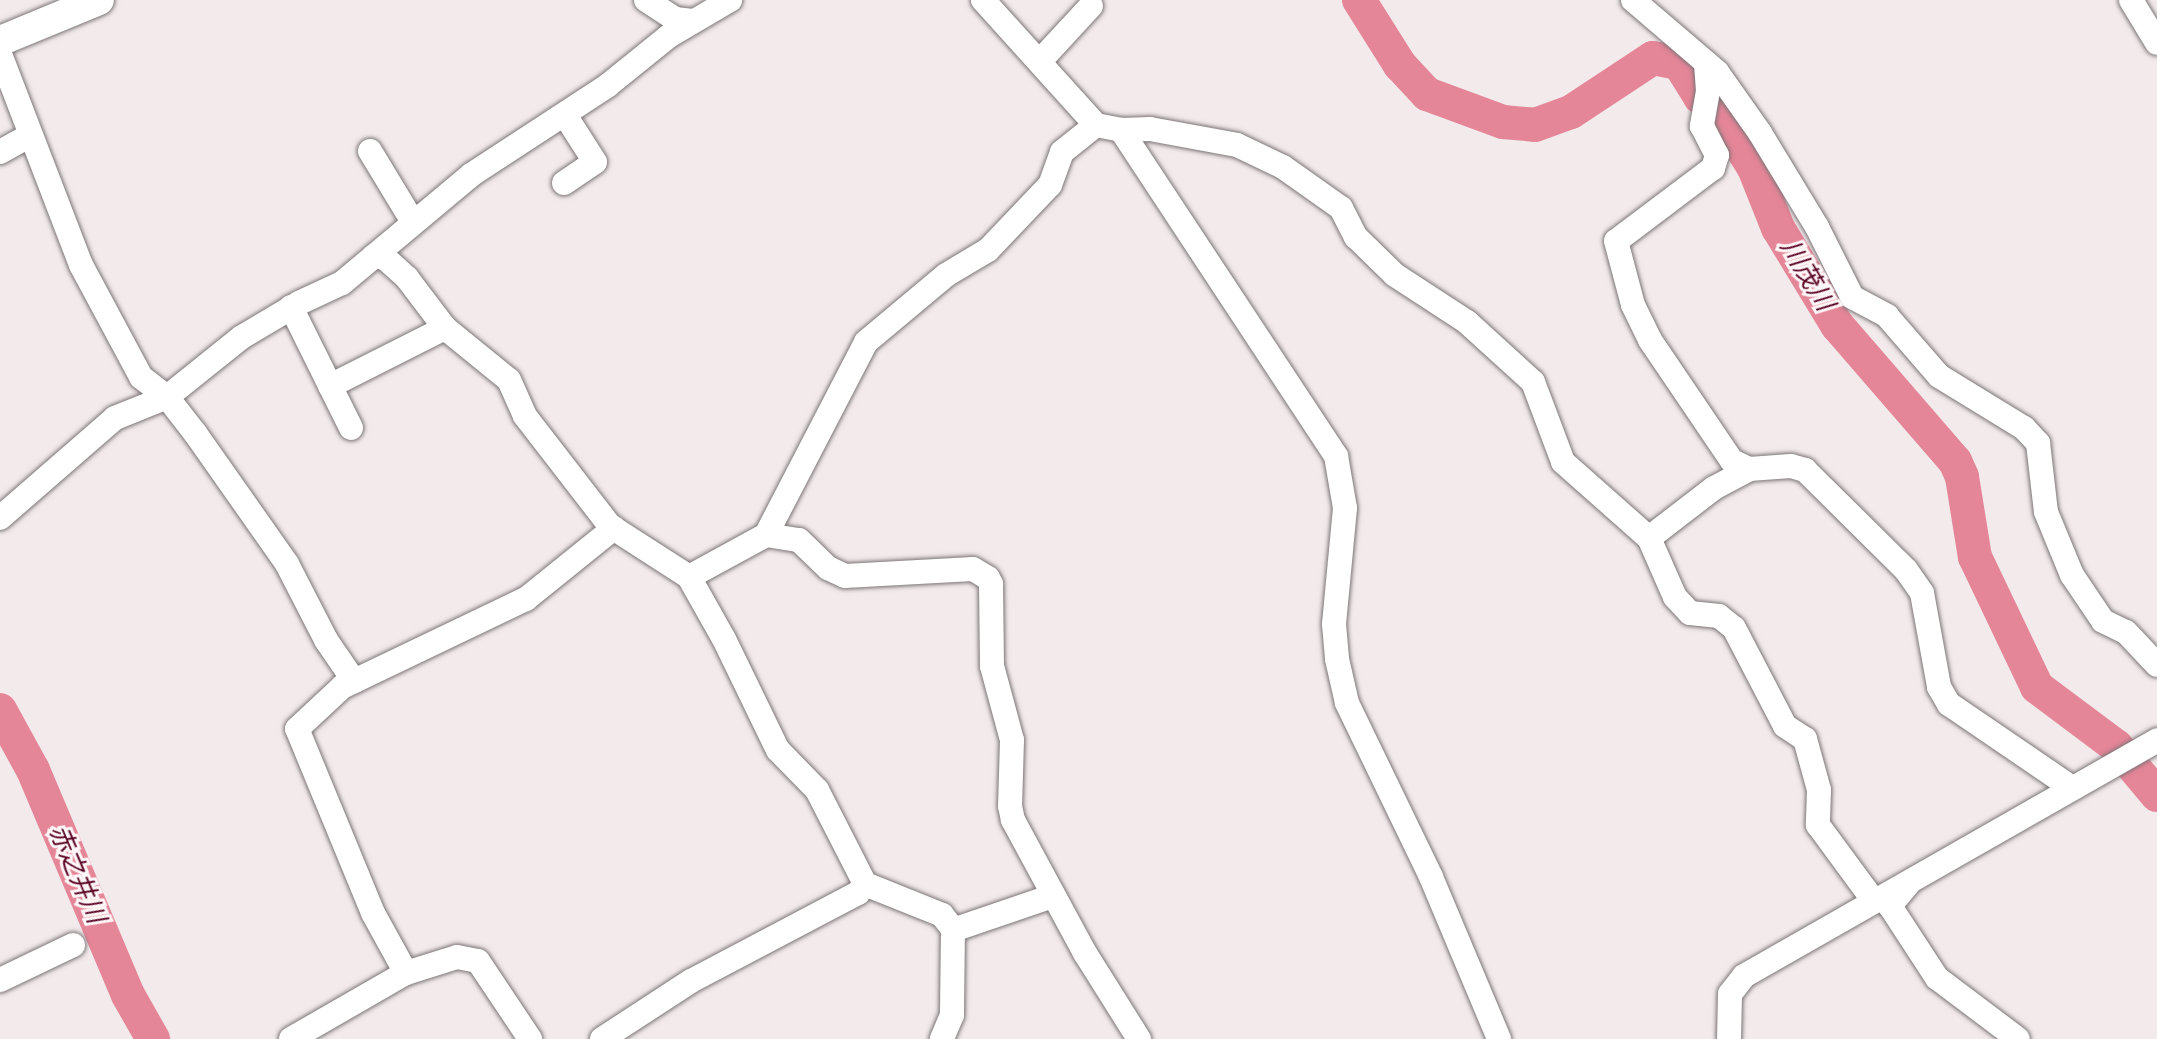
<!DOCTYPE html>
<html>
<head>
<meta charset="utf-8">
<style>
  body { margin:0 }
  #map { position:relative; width:2157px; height:1039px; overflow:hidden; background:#f2eaeb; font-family:"Work Sans","Noto Sans JP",sans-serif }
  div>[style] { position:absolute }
  .river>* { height:34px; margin:-17px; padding:0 17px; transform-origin:17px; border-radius:17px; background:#e58598 }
  .roads { filter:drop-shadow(0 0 2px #7c7576) drop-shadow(0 0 2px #7c7576) }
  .minor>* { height:24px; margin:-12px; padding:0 12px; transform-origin:12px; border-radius:12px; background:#fff }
  .major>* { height:30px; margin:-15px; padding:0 15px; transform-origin:15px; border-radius:15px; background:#fff }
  span { translate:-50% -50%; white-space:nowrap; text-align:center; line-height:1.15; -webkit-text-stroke:6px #fef7f8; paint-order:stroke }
  .water-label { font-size:26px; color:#5a0223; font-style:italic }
</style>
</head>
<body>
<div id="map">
  <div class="river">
    <i style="left:1359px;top:0;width:77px;rotate:57.8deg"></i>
    <i style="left:1400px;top:65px;width:40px;rotate:47deg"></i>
    <i style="left:1427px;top:94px;width:81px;rotate:20.2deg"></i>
    <i style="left:1503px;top:122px;width:32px;rotate:5deg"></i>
    <i style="left:1535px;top:125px;width:38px;rotate:-20deg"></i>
    <i style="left:1571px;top:112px;width:98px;rotate:-33.4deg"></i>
    <i style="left:1653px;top:58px;width:26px;rotate:11deg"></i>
    <i style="left:1679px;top:63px;width:40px;rotate:58deg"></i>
    <i style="left:1700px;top:97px;width:15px;rotate:23deg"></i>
    <i style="left:1714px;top:103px;width:76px;rotate:58.4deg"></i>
    <i style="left:1754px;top:168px;width:65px;rotate:68.2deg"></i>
    <i style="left:1778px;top:228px;width:114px;rotate:58.7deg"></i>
    <i style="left:1837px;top:325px;width:180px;rotate:49.1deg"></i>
    <i style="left:1955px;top:461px;width:17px;rotate:66deg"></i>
    <i style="left:1962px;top:477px;width:81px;rotate:80.8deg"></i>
    <i style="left:1975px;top:557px;width:144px;rotate:64.5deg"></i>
    <i style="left:2037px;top:687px;width:99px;rotate:36.8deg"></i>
    <i style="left:2116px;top:746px;width:64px;rotate:50.1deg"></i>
    <i style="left:0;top:710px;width:68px;rotate:61.2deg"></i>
    <i style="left:33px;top:770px;width:244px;rotate:67.1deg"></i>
    <i style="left:128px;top:995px;width:51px;rotate:60.4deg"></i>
  </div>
  <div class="roads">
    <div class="minor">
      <i style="left:646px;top:0;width:35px;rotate:33deg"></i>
      <i style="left:675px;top:19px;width:18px;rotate:6deg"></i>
      <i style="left:983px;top:0;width:169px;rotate:47.9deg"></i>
      <i style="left:1633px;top:0;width:111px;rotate:40.6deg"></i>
      <i style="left:1717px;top:72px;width:75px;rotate:54.8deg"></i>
      <i style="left:1760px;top:133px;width:110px;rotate:58.8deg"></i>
      <i style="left:1817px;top:227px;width:78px;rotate:63.4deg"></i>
      <i style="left:1852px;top:297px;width:40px;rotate:28deg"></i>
      <i style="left:1887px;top:316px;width:79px;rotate:49.1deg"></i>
      <i style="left:1939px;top:376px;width:100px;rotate:31.5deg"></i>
      <i style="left:2024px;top:428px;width:21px;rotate:47deg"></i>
      <i style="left:2038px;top:443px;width:69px;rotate:83.4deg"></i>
      <i style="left:2046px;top:512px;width:68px;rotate:67.6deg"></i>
      <i style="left:2072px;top:575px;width:55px;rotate:56deg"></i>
      <i style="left:2103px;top:621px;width:25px;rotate:26deg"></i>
      <i style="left:2126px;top:632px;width:45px;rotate:46.8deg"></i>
      <i style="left:2131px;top:0;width:50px;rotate:58.8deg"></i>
      <i style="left:0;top:54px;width:226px;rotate:69deg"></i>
      <i style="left:81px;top:265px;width:127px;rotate:61.8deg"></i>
      <i style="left:141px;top:377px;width:33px;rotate:38deg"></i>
      <i style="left:167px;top:397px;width:46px;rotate:52.1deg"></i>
      <i style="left:195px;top:433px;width:160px;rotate:54.9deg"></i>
      <i style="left:287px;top:564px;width:85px;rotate:62.8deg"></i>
      <i style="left:326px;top:640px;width:50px;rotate:55.7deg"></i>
      <i style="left:1040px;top:61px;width:75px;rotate:-47.2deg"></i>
      <i style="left:1706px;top:63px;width:28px;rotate:86deg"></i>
      <i style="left:1708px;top:91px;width:36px;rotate:100deg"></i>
      <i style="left:1702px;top:126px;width:33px;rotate:63deg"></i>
      <i style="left:1717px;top:155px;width:14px;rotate:107deg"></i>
      <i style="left:1713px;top:168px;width:121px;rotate:143deg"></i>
      <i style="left:1616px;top:241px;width:66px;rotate:75.1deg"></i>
      <i style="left:1633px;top:305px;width:39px;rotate:64deg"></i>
      <i style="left:1650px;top:340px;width:146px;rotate:55.9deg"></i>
      <i style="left:1732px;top:461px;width:19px;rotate:25deg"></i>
      <i style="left:1749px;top:469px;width:42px;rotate:-4.1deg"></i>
      <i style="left:1791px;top:466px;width:15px;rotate:16deg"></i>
      <i style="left:1805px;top:470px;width:142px;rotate:44.7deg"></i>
      <i style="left:1906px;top:570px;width:28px;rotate:55deg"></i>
      <i style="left:1922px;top:593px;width:96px;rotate:79.7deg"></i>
      <i style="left:1939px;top:687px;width:20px;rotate:60deg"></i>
      <i style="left:1949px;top:704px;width:149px;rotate:34.3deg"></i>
      <i style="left:1121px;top:130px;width:391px;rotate:56.6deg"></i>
      <i style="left:1336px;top:456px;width:53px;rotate:80.2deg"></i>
      <i style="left:1345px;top:508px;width:117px;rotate:95.4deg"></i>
      <i style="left:1334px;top:624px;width:35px;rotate:85deg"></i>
      <i style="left:1337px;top:659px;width:45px;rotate:77.2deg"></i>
      <i style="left:1347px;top:703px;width:193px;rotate:64.2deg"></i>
      <i style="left:1431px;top:877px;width:176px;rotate:67.2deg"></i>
      <i style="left:370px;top:151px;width:83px;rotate:58.8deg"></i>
      <i style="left:0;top:152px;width:35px;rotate:-29deg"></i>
      <i style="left:564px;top:183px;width:37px;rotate:-34deg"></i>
      <i style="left:595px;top:162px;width:56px;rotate:-122.6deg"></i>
      <i style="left:374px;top:256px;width:11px;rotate:10deg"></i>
      <i style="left:385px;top:258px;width:30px;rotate:42deg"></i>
      <i style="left:407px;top:278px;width:63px;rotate:52.8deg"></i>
      <i style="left:445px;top:328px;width:82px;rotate:39.1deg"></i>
      <i style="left:509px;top:380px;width:39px;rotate:66deg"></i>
      <i style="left:525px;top:416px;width:139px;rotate:52.3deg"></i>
      <i style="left:610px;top:526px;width:94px;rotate:32.8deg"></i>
      <i style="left:689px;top:577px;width:71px;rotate:60.6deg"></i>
      <i style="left:724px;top:639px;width:123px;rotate:64.1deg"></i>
      <i style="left:778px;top:750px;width:56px;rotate:45.7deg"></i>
      <i style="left:817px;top:790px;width:106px;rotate:62.9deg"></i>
      <i style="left:865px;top:884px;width:83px;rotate:21.9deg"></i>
      <i style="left:942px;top:915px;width:18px;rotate:52deg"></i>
      <i style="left:953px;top:929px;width:86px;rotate:90.7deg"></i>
      <i style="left:952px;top:1015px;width:26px;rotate:113deg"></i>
      <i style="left:291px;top:307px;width:135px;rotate:63.6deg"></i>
      <i style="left:330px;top:386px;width:129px;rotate:-26.8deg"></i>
      <i style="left:0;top:518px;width:152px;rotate:-41deg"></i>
      <i style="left:115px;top:418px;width:56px;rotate:-22deg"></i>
      <i style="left:167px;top:397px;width:96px;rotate:-38.7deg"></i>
      <i style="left:242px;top:337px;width:66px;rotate:-30.8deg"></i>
      <i style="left:299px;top:303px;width:47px;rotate:-24.9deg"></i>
      <i style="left:342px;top:283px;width:168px;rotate:-39.9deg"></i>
      <i style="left:471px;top:175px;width:163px;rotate:-33.2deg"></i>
      <i style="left:607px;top:86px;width:80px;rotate:-38.9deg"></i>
      <i style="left:669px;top:36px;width:71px;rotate:-30.5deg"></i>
      <i style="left:766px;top:535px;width:217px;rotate:-62.6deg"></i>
      <i style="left:866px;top:342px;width:104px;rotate:-39.9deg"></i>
      <i style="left:946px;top:275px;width:49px;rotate:-30.8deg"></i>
      <i style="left:988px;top:250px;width:90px;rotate:-46.4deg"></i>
      <i style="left:1050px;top:185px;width:35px;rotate:-70deg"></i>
      <i style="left:1062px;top:152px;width:43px;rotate:-38.5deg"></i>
      <i style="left:1096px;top:125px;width:25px;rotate:11deg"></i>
      <i style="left:1121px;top:130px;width:29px;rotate:-2deg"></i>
      <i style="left:1150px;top:129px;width:88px;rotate:10.4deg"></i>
      <i style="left:1237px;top:145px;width:51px;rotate:25.6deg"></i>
      <i style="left:1283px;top:167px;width:71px;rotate:35.3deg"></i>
      <i style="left:1341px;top:208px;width:33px;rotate:63deg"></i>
      <i style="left:1356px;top:237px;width:54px;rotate:44.3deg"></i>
      <i style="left:1395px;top:275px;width:86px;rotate:33.1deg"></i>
      <i style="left:1467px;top:322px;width:89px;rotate:42.3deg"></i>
      <i style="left:1533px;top:382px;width:85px;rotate:69.4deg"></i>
      <i style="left:1563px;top:462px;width:115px;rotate:41.5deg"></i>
      <i style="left:1649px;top:538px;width:64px;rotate:66.2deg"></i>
      <i style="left:1675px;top:597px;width:22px;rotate:47deg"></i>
      <i style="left:1690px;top:613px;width:29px;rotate:6deg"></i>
      <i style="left:1719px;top:616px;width:19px;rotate:39deg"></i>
      <i style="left:1734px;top:628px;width:110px;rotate:62.5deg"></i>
      <i style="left:1785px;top:726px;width:24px;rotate:33deg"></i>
      <i style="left:1805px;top:739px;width:53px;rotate:74.6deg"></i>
      <i style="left:1819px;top:790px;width:35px;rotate:92deg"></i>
      <i style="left:1818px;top:825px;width:93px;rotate:53.7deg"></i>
      <i style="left:1649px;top:538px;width:82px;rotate:-37.6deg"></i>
      <i style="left:1714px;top:488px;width:40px;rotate:-28deg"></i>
      <i style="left:689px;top:577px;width:88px;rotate:-28.6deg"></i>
      <i style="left:766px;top:535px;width:33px;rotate:9deg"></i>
      <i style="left:799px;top:540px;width:40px;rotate:44deg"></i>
      <i style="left:828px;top:568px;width:19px;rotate:25deg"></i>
      <i style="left:845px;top:576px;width:128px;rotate:-3.1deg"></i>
      <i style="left:973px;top:569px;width:17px;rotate:31deg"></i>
      <i style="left:988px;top:578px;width:7px;rotate:63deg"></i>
      <i style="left:991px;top:584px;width:82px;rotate:89.3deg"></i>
      <i style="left:992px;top:666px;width:77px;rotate:74.9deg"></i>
      <i style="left:1012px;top:740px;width:66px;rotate:91.7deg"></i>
      <i style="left:1010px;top:806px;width:14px;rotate:78deg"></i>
      <i style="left:1013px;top:820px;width:151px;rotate:61.6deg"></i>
      <i style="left:1085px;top:953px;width:102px;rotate:57.9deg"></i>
      <i style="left:1909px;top:883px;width:30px;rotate:130deg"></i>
      <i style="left:1890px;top:906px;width:86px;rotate:56.9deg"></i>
      <i style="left:1937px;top:978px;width:101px;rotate:37deg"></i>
      <i style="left:953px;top:930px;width:106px;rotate:-18.8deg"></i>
      <i style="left:406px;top:973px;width:68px;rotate:-118.8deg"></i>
      <i style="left:373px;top:913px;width:199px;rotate:-112.4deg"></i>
      <i style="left:297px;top:729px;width:62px;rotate:-43deg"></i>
      <i style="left:342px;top:687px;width:204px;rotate:-25.6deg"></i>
      <i style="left:526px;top:599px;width:113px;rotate:-38.9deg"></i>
      <i style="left:0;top:980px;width:81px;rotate:-25.6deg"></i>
      <i style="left:291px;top:1039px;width:133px;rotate:-29.9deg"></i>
      <i style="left:406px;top:973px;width:53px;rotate:-17.4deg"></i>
      <i style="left:457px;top:957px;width:21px;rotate:11deg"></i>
      <i style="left:478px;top:961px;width:94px;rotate:56.3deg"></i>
      <i style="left:602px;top:1039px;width:106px;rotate:-33.1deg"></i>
      <i style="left:691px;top:981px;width:189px;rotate:-27.8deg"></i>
      <i style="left:858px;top:893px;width:11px;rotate:-52deg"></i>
      <i style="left:1729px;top:1039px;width:45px;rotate:-88.7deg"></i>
      <i style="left:1730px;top:994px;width:23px;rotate:-52deg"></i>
      <i style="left:1744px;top:976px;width:476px;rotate:-29.7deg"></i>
    </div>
    <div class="major">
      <i style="left:0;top:41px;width:107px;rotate:-22.5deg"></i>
    </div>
  </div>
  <div class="water-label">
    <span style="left:1807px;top:275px;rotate:59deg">川茂川</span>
    <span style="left:77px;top:874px;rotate:67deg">赤之井川</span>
  </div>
</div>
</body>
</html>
